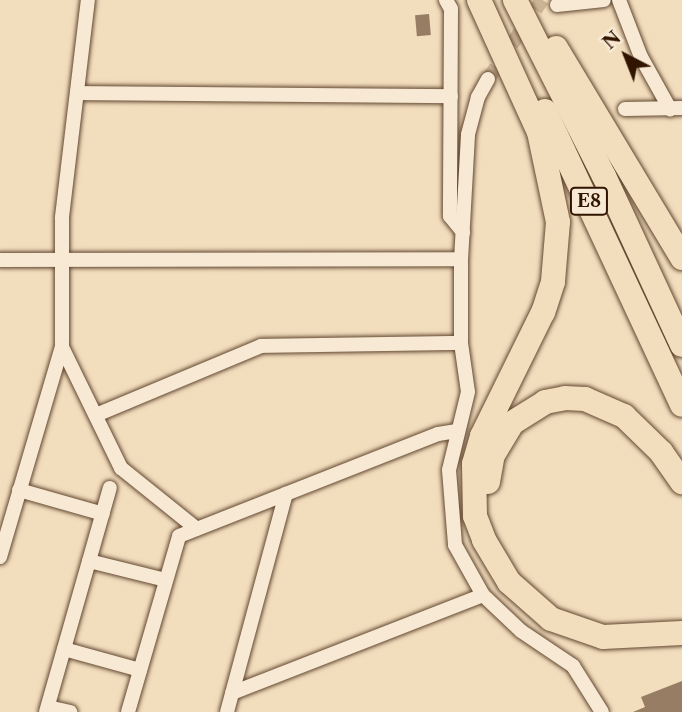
<!DOCTYPE html>
<html>
<head>
<meta charset="utf-8">
<style>
  body { margin:0 }
  #map { position:relative; width:682px; height:712px; overflow:hidden; background:#f2ddbd; font-family:"Libre Caslon Text",serif }
  div>[style] { position:absolute }
  .building>* { inset:0; background:#967d63; transform-origin:0 0 }
  .minor-tunnel>* { height:14px; margin-top:-7px; transform-origin:0; background:repeating-linear-gradient(90deg,#ccb597 0 14px,transparent 0 21px) }
  .roads { filter:drop-shadow(0 0 2px #624730) drop-shadow(0 0 2px #624730) }
  .minor>* { height:14px; margin:-7px; padding:0 7px; transform-origin:7px; border-radius:7px; background:#f7e9d4 }
  .motorway>* { height:24px; margin:-12px; padding:0 12px; transform-origin:12px; border-radius:12px; background:#f2ddbd }
  span { translate:-50% -50%; white-space:nowrap; text-align:center; line-height:1.15; -webkit-text-stroke:5px #f7e9d4; paint-order:stroke }
  .shield-label span { padding:2px 5px; background:#f7e9d4; border:2px solid; border-radius:5px; -webkit-text-stroke-width:0 }
  .shield-label { font-size:18px; color:#321501; font-weight:700 }
  .north { position:absolute; left:591px; top:21px; width:70px; height:70px; -webkit-text-stroke:5px #f7e9d4; paint-order:stroke; rotate:318deg; font-size:19px; font-weight:700; line-height:28px; text-align:center; color:#321501 }
  .north::after { content:''; display:block; margin:auto; width:24px; height:32px; background:#321501; clip-path:polygon(50% 0,100% 100%,50% 72%,0 100%) }
</style>
</head>
<body>
<div id="map">
  <div class="building">
    <i style="left:429px;top:14px;width:21px;height:14px;rotate:85deg"></i>
    <i style="clip-path:polygon(682px 681px,682px 712px,633px 712px,645px 707px,641px 697px)"></i>
  </div>
  <div class="minor-tunnel">
    <i style="left:488px;top:79px;width:96px;rotate:-55.6deg"></i>
  </div>
  <div class="roads">
    <div class="minor">
      <i style="left:446px;top:0;width:10px;rotate:61deg"></i>
      <i style="left:451px;top:9px;width:207px;rotate:90.3deg"></i>
      <i style="left:450px;top:216px;width:21px;rotate:51deg"></i>
      <i style="left:619px;top:0;width:61px;rotate:68.9deg"></i>
      <i style="left:641px;top:57px;width:60px;rotate:60.9deg"></i>
      <i style="left:557px;top:5px;width:47px;rotate:-6.1deg"></i>
      <i style="left:488px;top:79px;width:21px;rotate:119deg"></i>
      <i style="left:478px;top:97px;width:39px;rotate:105deg"></i>
      <i style="left:468px;top:135px;width:124px;rotate:93.2deg"></i>
      <i style="left:461px;top:259px;width:84px;rotate:90deg"></i>
      <i style="left:461px;top:343px;width:49px;rotate:81.9deg"></i>
      <i style="left:468px;top:392px;width:80px;rotate:103.7deg"></i>
      <i style="left:449px;top:470px;width:75px;rotate:85.4deg"></i>
      <i style="left:455px;top:545px;width:57px;rotate:60.8deg"></i>
      <i style="left:483px;top:595px;width:52px;rotate:43.5deg"></i>
      <i style="left:521px;top:631px;width:63px;rotate:33.9deg"></i>
      <i style="left:573px;top:666px;width:54px;rotate:57.8deg"></i>
      <i style="left:77px;top:93px;width:374px;rotate:0.5deg"></i>
      <i style="left:625px;top:109px;width:57px;rotate:-1deg"></i>
      <i style="left:0;top:260px;width:461px;rotate:-0.1deg"></i>
      <i style="left:62px;top:347px;width:135px;rotate:64deg"></i>
      <i style="left:121px;top:468px;width:97px;rotate:38.8deg"></i>
      <i style="left:96px;top:415px;width:179px;rotate:-22.7deg"></i>
      <i style="left:261px;top:346px;width:200px;rotate:-0.9deg"></i>
      <i style="left:19px;top:490px;width:87px;rotate:15.9deg"></i>
      <i style="left:0;top:557px;width:219px;rotate:-73.6deg"></i>
      <i style="left:62px;top:347px;width:130px;rotate:-90deg"></i>
      <i style="left:62px;top:217px;width:219px;rotate:-83.2deg"></i>
      <i style="left:89px;top:561px;width:79px;rotate:13.9deg"></i>
      <i style="left:64px;top:649px;width:79px;rotate:15.4deg"></i>
      <i style="left:232px;top:693px;width:269px;rotate:-21.3deg"></i>
      <i style="left:48px;top:707px;width:23px;rotate:13deg"></i>
      <i style="left:46px;top:712px;width:233px;rotate:-74.1deg"></i>
      <i style="left:128px;top:712px;width:183px;rotate:-73.8deg"></i>
      <i style="left:179px;top:536px;width:278px;rotate:-21.5deg"></i>
      <i style="left:438px;top:434px;width:19px;rotate:-9deg"></i>
      <i style="left:227px;top:712px;width:226px;rotate:-74.9deg"></i>
    </div>
    <div class="motorway">
      <i style="left:479px;top:0;width:145px;rotate:65.6deg"></i>
      <i style="left:539px;top:132px;width:92px;rotate:78.1deg"></i>
      <i style="left:558px;top:222px;width:60px;rotate:94.8deg"></i>
      <i style="left:553px;top:282px;width:32px;rotate:108deg"></i>
      <i style="left:543px;top:312px;width:138px;rotate:116.2deg"></i>
      <i style="left:482px;top:436px;width:29px;rotate:106deg"></i>
      <i style="left:474px;top:464px;width:52px;rotate:88.9deg"></i>
      <i style="left:475px;top:516px;width:26px;rotate:69deg"></i>
      <i style="left:484px;top:540px;width:49px;rotate:59.2deg"></i>
      <i style="left:509px;top:582px;width:56px;rotate:41.4deg"></i>
      <i style="left:551px;top:619px;width:55px;rotate:19.1deg"></i>
      <i style="left:603px;top:637px;width:79px;rotate:-2.9deg"></i>
      <i style="left:515px;top:0;width:197px;rotate:63.2deg"></i>
      <i style="left:604px;top:176px;width:186px;rotate:65.2deg"></i>
      <i style="left:556px;top:48px;width:245px;rotate:59deg"></i>
      <i style="left:545px;top:111px;width:324px;rotate:65deg"></i>
      <i style="left:488px;top:482px;width:27px;rotate:-80deg"></i>
      <i style="left:493px;top:455px;width:37px;rotate:-59deg"></i>
      <i style="left:512px;top:423px;width:39px;rotate:-32deg"></i>
      <i style="left:545px;top:402px;width:20px;rotate:-11deg"></i>
      <i style="left:565px;top:398px;width:20px;rotate:3deg"></i>
      <i style="left:585px;top:399px;width:43px;rotate:23.6deg"></i>
      <i style="left:624px;top:416px;width:52px;rotate:44.2deg"></i>
      <i style="left:661px;top:452px;width:37px;rotate:55deg"></i>
    </div>
  </div>
  <div class="shield-label">
    <span style="left:589px;top:201px">E8</span>
  </div>
  <div class="north">N</div>
</div>
</body>
</html>
